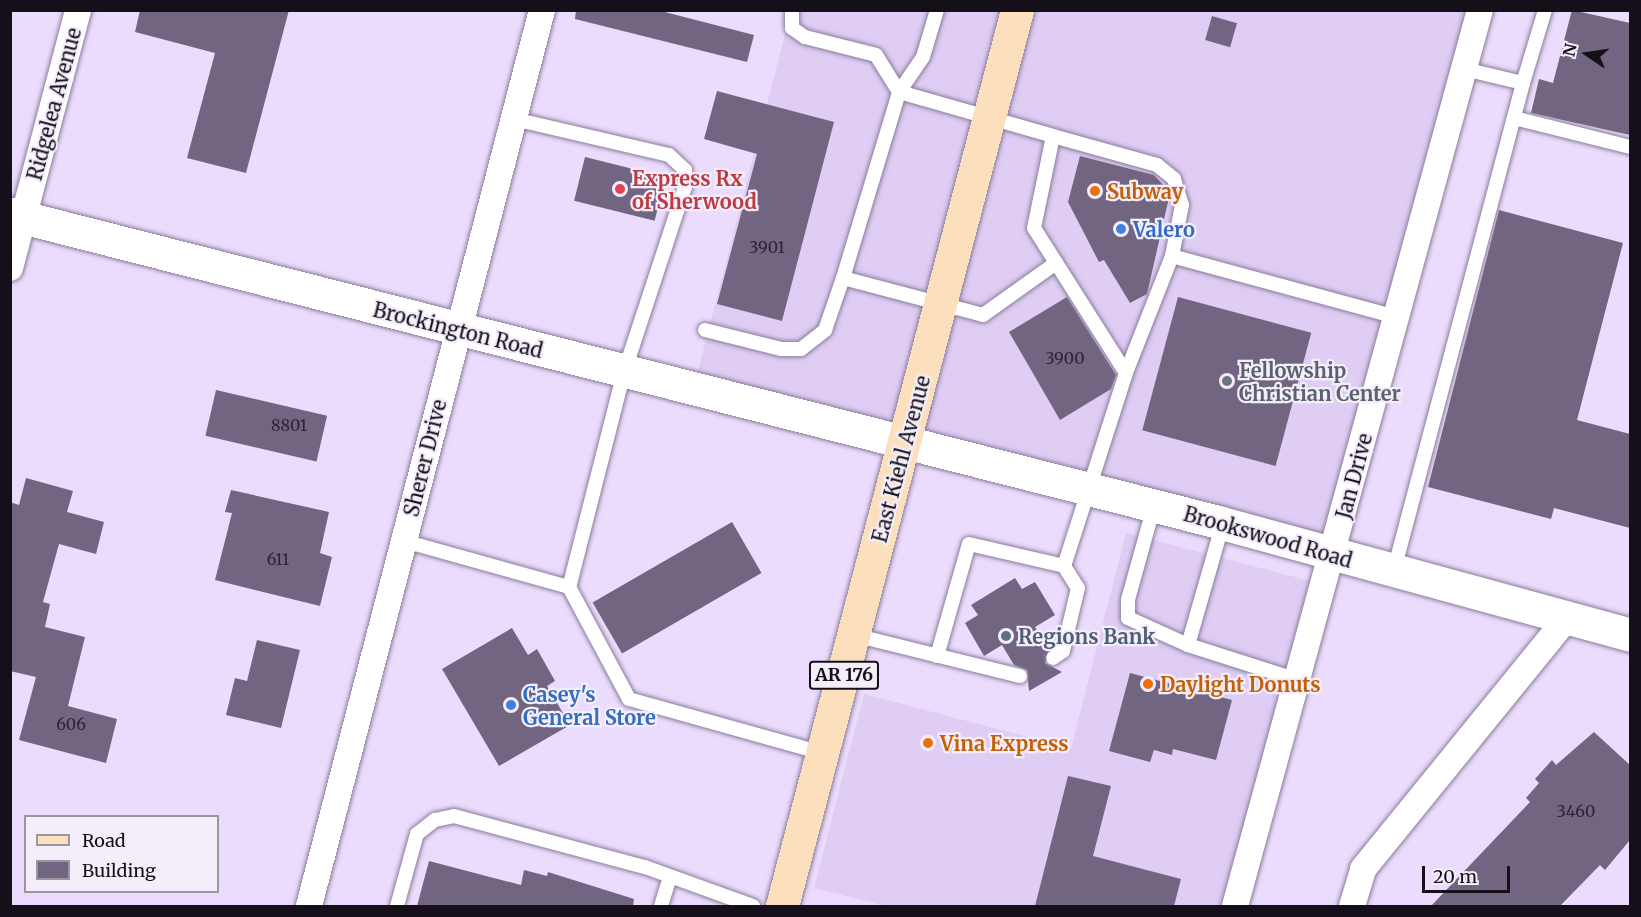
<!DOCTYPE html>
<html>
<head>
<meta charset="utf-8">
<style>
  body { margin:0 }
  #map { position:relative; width:1641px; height:917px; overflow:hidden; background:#ebdcfd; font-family:Merriweather,serif }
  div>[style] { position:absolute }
  .built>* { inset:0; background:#dfcdf4 }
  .building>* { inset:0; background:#726581; transform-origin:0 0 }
  .roads { filter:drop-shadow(0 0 2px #8a7c99) drop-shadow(0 0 2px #8a7c99) }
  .lane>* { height:14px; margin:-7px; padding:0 7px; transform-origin:7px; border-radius:7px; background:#fff }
  .street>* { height:26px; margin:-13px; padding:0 13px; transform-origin:13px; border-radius:13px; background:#fff }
  .secondary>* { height:33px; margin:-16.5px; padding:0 16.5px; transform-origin:16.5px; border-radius:16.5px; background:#fff }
  .primary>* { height:33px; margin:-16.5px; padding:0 16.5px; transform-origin:16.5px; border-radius:16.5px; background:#fce0bd }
  .dots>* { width:16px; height:16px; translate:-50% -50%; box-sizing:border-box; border:3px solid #f4eefb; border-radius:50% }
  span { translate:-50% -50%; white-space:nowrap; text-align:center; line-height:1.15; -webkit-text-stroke:4.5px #f4eefb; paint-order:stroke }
  .number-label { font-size:16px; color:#2c2434 }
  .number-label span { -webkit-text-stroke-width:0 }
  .shield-label span { padding:2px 4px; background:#f4eefb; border:2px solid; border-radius:4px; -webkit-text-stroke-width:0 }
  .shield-label { font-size:18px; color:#150f1a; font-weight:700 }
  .street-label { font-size:20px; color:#150f1a }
  .health-label { font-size:20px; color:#be3a42; font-weight:700 }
  .left { translate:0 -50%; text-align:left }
  .food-label { font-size:20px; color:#c56008; font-weight:700 }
  .shop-label { font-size:20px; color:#366cbe; font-weight:700 }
  .worship-label { font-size:20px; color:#5b616d; font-weight:700 }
  .service-label { font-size:20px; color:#4e5e75; font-weight:700 }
  .frame { position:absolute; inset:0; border:12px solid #150f1a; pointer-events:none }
  .legend { position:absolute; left:24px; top:815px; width:195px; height:78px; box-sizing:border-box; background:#f4eefb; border:2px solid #9b95a1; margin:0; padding:8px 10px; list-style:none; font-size:18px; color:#150f1a }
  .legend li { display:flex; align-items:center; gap:12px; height:30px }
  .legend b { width:30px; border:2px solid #9b95a1 }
  .north { position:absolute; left:1557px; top:24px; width:60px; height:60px; -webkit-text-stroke:4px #f4eefb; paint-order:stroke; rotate:283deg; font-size:16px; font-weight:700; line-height:24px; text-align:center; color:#150f1a }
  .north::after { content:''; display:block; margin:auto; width:21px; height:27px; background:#150f1a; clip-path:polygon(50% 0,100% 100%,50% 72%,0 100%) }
  .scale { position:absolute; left:1422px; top:866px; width:88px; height:27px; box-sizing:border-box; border:3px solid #150f1a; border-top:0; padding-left:8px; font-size:18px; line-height:21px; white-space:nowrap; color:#150f1a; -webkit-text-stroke:4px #f4eefb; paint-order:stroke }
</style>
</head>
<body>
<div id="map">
  <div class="built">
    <i style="clip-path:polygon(791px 11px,1486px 11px,1345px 559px,693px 390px)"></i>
    <i style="clip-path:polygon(1126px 533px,1330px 586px,1247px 906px,886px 906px,814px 888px,864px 694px,1071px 748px)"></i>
  </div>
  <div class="building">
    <i style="clip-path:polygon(140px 10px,289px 10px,246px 173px,187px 158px,215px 53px,135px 32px)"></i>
    <i style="clip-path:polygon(576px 10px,657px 10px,754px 35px,747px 62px,575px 19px)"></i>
    <i style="clip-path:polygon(1572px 10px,1630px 23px,1630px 135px,1531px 113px,1539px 79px,1553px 83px)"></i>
    <i style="left:1212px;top:16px;width:26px;height:25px;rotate:16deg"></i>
    <i style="clip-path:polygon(717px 91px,834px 122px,782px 321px,717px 304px,757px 154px,704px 139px)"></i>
    <i style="clip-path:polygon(1080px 156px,1154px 175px,1166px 188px,1168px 202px,1147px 294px,1130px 303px,1104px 260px,1099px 262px,1068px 202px)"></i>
    <i style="left:585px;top:157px;width:83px;height:45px;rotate:14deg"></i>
    <i style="clip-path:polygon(1499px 210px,1623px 243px,1577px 420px,1630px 434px,1630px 528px,1554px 508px,1551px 519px,1428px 487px)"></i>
    <i style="clip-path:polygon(1067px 297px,1116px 375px,1111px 389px,1060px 420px,1009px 332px)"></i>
    <i style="left:1178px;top:297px;width:138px;height:138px;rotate:15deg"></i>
    <i style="left:216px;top:390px;width:114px;height:47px;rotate:13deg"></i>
    <i style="clip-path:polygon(26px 478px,73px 491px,67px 512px,104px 522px,96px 554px,59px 544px,43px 602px,50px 604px,45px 627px,85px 637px,68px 706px,117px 719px,106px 763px,19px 740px,36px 677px,10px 671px,10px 502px,19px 505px)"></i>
    <i style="clip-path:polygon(231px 490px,329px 512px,320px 553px,332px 557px,320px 606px,215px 580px,232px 513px,225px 512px)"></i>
    <i style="left:732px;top:522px;width:59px;height:161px;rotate:60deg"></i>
    <i style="clip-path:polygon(1015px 578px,1022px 589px,1035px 582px,1055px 615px,1035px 627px,1049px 650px,1045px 663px,1062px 672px,1029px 691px,1027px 670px,1014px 665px,1002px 645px,984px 656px,965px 623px,978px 615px,971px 605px)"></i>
    <i style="clip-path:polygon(512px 628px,528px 655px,537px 649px,555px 681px,547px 686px,570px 725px,499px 766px,442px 669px)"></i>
    <i style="clip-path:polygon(257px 640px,300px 650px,281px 728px,226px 715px,235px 678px,247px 681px)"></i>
    <i style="clip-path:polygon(1130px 673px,1232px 700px,1216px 760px,1173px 749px,1172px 755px,1154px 750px,1150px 762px,1109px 751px)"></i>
    <i style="clip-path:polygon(1594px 732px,1630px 765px,1630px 840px,1605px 870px,1600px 865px,1560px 906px,1431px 906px,1530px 802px,1526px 798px,1539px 783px,1535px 779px,1552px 760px,1556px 765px)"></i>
    <i style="clip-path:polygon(1068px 776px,1111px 786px,1093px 856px,1181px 879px,1174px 906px,1035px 906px)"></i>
    <i style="clip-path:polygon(429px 861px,521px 885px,524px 870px,547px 876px,548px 872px,634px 899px,633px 906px,417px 906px)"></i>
  </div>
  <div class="roads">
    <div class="lane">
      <i style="left:792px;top:10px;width:18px;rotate:90deg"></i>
      <i style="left:792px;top:28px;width:16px;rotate:35deg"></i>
      <i style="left:805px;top:37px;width:73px;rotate:14.2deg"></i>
      <i style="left:876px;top:55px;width:44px;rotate:58.1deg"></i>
      <i style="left:899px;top:92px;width:160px;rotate:15.9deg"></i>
      <i style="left:1053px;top:136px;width:94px;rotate:101.7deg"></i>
      <i style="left:1034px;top:228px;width:172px;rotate:57.6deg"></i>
      <i style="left:1126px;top:373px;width:203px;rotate:107.8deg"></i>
      <i style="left:1523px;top:83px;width:76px;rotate:-73.2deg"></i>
      <i style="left:1514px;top:118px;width:120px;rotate:14deg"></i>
      <i style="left:514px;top:119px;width:159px;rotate:13.1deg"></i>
      <i style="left:669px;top:155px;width:22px;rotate:43deg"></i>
      <i style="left:685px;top:170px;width:17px;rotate:90deg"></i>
      <i style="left:685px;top:187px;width:195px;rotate:108.2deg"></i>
      <i style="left:624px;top:372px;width:222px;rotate:104.3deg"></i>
      <i style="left:1053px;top:136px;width:108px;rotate:15.6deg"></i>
      <i style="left:1157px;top:165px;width:22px;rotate:39deg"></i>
      <i style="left:1174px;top:179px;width:27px;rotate:73deg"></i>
      <i style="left:1182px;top:205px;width:52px;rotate:101.1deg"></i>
      <i style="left:1172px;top:256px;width:126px;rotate:111.5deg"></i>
      <i style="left:1172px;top:256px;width:233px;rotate:15.2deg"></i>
      <i style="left:843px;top:278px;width:194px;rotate:-73.2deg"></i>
      <i style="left:899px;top:92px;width:42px;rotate:-55.6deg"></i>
      <i style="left:923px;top:57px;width:49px;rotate:-73.4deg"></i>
      <i style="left:705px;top:330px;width:78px;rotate:14deg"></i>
      <i style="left:781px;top:349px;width:20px"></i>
      <i style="left:801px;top:349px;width:31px;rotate:-38deg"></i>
      <i style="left:825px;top:330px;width:55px;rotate:-70.9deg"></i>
      <i style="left:843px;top:278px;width:145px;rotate:14.8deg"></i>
      <i style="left:983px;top:315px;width:90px;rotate:-35.5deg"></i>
      <i style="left:1154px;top:506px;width:98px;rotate:105.5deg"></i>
      <i style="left:1128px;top:600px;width:18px;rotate:90deg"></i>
      <i style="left:1128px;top:618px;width:66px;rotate:24.2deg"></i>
      <i style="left:1188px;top:645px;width:127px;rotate:-74deg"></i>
      <i style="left:404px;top:541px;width:171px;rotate:15.6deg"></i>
      <i style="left:569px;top:587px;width:127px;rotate:61.8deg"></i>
      <i style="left:629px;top:699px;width:201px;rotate:15.6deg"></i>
      <i style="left:1394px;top:570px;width:504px;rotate:-75.16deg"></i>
      <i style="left:1523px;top:83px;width:61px;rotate:-166.7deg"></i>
      <i style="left:854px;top:635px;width:171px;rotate:13.9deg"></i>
      <i style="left:1188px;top:645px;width:115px;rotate:17.7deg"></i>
      <i style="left:937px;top:656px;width:116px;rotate:-74.1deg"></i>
      <i style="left:969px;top:544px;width:98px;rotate:13deg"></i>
      <i style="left:1064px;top:566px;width:26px;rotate:58deg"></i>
      <i style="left:1078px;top:588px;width:65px;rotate:103.4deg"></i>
      <i style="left:1063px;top:651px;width:12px;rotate:145deg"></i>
      <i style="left:397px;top:906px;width:75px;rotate:-74.5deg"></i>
      <i style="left:417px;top:834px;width:23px;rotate:-38deg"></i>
      <i style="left:435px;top:820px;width:19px;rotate:-12deg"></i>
      <i style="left:454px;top:816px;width:198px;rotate:15deg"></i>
      <i style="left:645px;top:867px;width:115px;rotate:19.9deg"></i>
      <i style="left:661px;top:906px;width:31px;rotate:-73deg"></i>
    </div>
    <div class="street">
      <i style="left:10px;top:268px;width:267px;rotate:-75.2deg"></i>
      <i style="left:309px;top:906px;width:926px;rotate:-75.42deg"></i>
      <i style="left:1235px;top:906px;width:929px;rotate:-74.71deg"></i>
      <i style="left:1352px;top:906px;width:39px;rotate:-73deg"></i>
      <i style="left:1363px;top:869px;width:323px;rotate:-50.9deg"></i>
    </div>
    <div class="secondary">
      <i style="left:10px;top:214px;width:1247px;rotate:14.3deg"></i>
      <i style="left:1218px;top:522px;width:427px;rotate:15.3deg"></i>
    </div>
    <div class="primary">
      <i style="left:782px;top:906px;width:926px;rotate:-75.3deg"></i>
    </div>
  </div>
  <div class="dots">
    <i style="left:620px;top:189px;background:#e0444e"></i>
    <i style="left:1095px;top:191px;background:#e8710a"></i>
    <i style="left:1121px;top:229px;background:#3f7fe0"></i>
    <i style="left:1227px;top:381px;background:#6b7280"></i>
    <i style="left:1006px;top:636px;background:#5c6f8a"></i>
    <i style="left:1148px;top:684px;background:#e8710a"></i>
    <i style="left:511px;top:705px;background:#3f7fe0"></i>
    <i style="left:928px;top:743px;background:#e8710a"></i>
  </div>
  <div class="number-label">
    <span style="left:767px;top:247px">3901</span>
    <span style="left:1065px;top:358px">3900</span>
    <span style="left:289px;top:425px">8801</span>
    <span style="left:278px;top:559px">611</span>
    <span style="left:71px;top:724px">606</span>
    <span style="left:1576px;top:811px">3460</span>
  </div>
  <div class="shield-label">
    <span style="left:844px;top:675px">AR 176</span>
  </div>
  <div class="street-label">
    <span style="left:54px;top:104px;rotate:-75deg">Ridgelea Avenue</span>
    <span style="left:458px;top:330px;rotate:14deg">Brockington Road</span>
    <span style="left:425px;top:458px;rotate:-76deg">Sherer Drive</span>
    <span style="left:901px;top:459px;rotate:-75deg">East Kiehl Avenue</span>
    <span style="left:1354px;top:476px;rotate:-75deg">Jan Drive</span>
    <span style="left:1268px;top:537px;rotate:16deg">Brookswood Road</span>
  </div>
  <div class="health-label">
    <span class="left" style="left:632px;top:190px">Express Rx<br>of Sherwood</span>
  </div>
  <div class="food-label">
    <span class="left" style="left:1107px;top:191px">Subway</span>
    <span class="left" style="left:1160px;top:684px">Daylight Donuts</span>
    <span class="left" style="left:940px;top:743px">Vina Express</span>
  </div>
  <div class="shop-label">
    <span class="left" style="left:1133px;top:229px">Valero</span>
    <span class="left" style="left:523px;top:706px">Casey's<br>General Store</span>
  </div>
  <div class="worship-label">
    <span class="left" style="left:1239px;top:382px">Fellowship<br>Christian Center</span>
  </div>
  <div class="service-label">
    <span class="left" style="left:1018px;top:636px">Regions Bank</span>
  </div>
  <div class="frame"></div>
  <ul class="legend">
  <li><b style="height:8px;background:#fce0bd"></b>Road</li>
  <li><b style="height:16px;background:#726581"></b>Building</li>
  </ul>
  <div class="north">N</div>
  <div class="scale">20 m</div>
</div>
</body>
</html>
